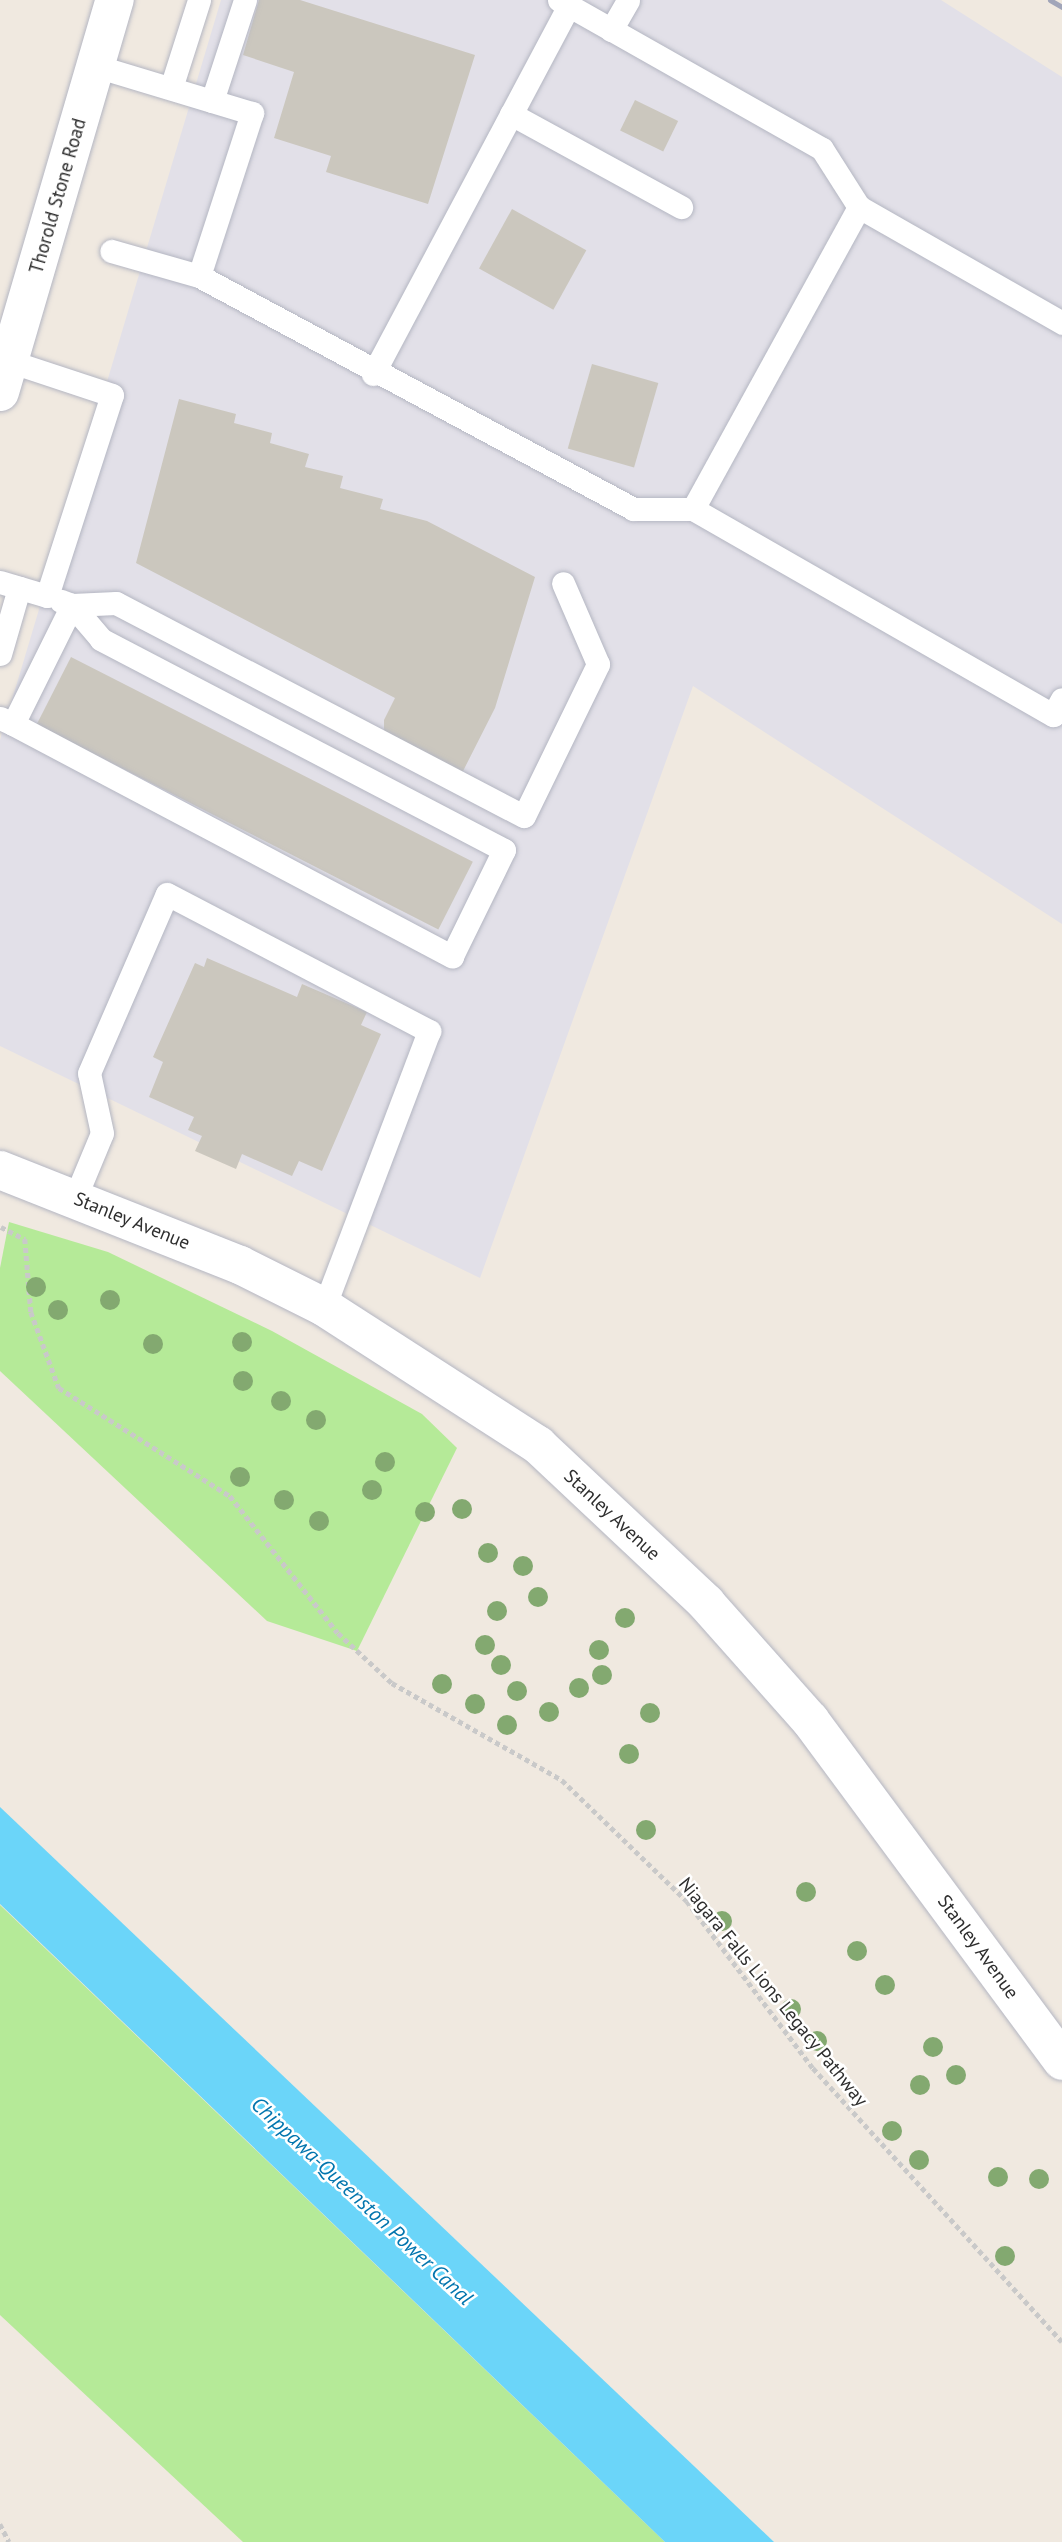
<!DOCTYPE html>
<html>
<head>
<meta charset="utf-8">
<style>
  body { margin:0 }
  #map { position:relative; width:1062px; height:2542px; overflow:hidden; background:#f0e9e0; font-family:"PT Sans",sans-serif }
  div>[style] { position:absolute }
  .industrial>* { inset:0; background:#e2e0e8 }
  .green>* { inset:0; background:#b5ea98 }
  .water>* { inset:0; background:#6bd5f9 }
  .building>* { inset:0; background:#cbc7be; transform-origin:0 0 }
  .path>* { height:4.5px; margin-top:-2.25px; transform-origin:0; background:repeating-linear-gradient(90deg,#c9c9c9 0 5px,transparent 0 8.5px) }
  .roads { filter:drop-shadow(0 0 2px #b4b6c2) drop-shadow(0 0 2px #b4b6c2) }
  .lane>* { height:23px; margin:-11.5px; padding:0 11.5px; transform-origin:11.5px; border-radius:11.5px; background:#fff }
  .secondary>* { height:38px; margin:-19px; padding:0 19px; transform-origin:19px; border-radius:19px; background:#fff }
  .rail>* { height:5px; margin:-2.5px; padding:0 2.5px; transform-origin:2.5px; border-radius:2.5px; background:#a1a5b9 }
  .trees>* { width:20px; height:20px; margin:-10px; border-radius:50%; background:#83a970 }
  span { translate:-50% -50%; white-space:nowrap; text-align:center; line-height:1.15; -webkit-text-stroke:5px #fff; paint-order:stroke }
  .street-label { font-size:19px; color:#2e2e2e }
  .water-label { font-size:21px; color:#0275ae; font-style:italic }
</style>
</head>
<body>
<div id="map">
  <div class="industrial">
    <i style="clip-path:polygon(221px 0,941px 0,1062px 77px,1062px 924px,693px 686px,480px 1278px,0 1046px,0 740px)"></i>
  </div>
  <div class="green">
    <i style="clip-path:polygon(9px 1222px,108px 1252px,272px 1331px,422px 1414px,457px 1448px,357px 1651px,267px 1621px,0 1371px,0 1268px)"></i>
    <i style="clip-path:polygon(0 1905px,665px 2542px,243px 2542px,0 2315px)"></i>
  </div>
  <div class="water">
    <i style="clip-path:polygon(0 1807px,774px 2542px,665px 2542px,0 1904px)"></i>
  </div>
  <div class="building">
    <i style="clip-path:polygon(259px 0,300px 0,475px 55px,428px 204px,326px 172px,331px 156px,274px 138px,294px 72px,243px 55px)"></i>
    <i style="left:635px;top:100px;width:48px;height:34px;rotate:26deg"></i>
    <i style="left:512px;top:209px;width:85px;height:68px;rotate:29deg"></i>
    <i style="left:592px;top:364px;width:69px;height:88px;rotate:16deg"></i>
    <i style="clip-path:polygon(179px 399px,236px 414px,234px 423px,272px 433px,270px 443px,309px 454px,305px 467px,343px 476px,340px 488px,383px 499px,380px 509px,427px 521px,535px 577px,495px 708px,459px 779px,384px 740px,384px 720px,395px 698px,136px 563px)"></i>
    <i style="left:71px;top:657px;width:451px;height:76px;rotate:27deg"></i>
    <i style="clip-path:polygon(207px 958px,297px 997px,302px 984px,367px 1012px,361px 1025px,381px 1034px,322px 1171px,299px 1161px,292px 1176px,242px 1154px,236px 1169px,195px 1151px,202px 1136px,188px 1130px,194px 1117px,149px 1097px,163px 1062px,153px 1057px,195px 963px,204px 967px)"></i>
  </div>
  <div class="path">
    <i style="left:1px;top:1227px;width:27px;rotate:27deg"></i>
    <i style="left:25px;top:1239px;width:73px;rotate:85.3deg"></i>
    <i style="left:31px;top:1312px;width:81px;rotate:69.8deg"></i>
    <i style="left:59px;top:1388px;width:202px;rotate:32.3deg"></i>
    <i style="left:230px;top:1496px;width:174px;rotate:51.8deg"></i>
    <i style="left:338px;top:1633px;width:74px;rotate:42.8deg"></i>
    <i style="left:392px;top:1683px;width:196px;rotate:29.7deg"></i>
    <i style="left:562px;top:1780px;width:174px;rotate:44.1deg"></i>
    <i style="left:687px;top:1901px;width:209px;rotate:53deg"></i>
    <i style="left:813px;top:2068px;width:370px;rotate:47.7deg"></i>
    <i style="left:0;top:2524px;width:20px;rotate:63deg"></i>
  </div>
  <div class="roads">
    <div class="lane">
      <i style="left:559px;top:0;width:302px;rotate:29.5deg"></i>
      <i style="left:822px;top:149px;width:69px;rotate:57.5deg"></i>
      <i style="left:859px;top:207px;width:234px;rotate:29.7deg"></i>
      <i style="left:611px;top:30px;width:34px;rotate:-60deg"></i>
      <i style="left:96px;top:66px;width:163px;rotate:16.8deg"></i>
      <i style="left:252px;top:113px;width:171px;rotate:108deg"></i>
      <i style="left:199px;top:276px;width:91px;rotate:-164.1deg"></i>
      <i style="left:171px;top:88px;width:92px;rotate:-72.3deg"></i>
      <i style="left:212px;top:101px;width:106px;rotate:-71.9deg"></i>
      <i style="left:511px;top:114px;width:194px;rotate:28.7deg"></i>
      <i style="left:199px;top:276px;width:493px;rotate:28.2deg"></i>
      <i style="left:633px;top:509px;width:60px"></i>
      <i style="left:693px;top:509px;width:415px;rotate:29.8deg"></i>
      <i style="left:1053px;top:715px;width:18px;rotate:-61deg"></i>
      <i style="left:373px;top:374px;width:417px;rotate:-62deg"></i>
      <i style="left:693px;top:509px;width:345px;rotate:-61.2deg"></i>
      <i style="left:0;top:582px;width:49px;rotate:16.6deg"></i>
      <i style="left:47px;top:596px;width:211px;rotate:-72.1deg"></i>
      <i style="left:112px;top:395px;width:108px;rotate:-161.7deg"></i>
      <i style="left:72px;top:605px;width:44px;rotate:-2.6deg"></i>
      <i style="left:116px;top:603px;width:460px;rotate:27.6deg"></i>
      <i style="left:524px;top:816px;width:169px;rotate:-64deg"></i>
      <i style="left:598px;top:664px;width:88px;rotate:-113.4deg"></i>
      <i style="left:0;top:654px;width:69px;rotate:-73.9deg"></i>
      <i style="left:0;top:718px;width:14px;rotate:25deg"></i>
      <i style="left:13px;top:724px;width:133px;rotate:-63.6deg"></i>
      <i style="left:72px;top:605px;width:12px;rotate:-160deg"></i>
      <i style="left:13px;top:724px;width:497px;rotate:27.9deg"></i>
      <i style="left:452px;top:956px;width:118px;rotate:-63.9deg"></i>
      <i style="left:504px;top:850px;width:455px;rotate:-152.4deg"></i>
      <i style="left:101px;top:639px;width:45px;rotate:-130.5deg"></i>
      <i style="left:75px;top:1198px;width:70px;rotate:-67.4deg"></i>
      <i style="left:102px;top:1133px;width:61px;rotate:-102.2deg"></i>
      <i style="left:89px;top:1073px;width:195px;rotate:-66.5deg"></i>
      <i style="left:167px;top:894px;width:296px;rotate:27.6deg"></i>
      <i style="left:429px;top:1031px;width:295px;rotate:110.8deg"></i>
    </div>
    <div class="secondary">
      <i style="left:0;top:392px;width:409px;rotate:-73.7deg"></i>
      <i style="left:0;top:1170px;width:258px;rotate:21.6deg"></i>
      <i style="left:240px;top:1265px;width:94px;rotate:26.6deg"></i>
      <i style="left:324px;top:1307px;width:255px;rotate:32.8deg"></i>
      <i style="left:538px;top:1445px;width:231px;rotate:43.2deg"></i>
      <i style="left:706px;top:1603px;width:157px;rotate:48.4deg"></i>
      <i style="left:810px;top:1720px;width:424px;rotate:53.5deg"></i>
    </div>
  </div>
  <div class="rail">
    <i style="left:1050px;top:0;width:14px;rotate:30deg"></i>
  </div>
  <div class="trees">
    <i style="left:36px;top:1287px"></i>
    <i style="left:110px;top:1300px"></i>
    <i style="left:58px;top:1310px"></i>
    <i style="left:242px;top:1342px"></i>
    <i style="left:153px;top:1344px"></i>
    <i style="left:243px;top:1381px"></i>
    <i style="left:281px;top:1401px"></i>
    <i style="left:316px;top:1420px"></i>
    <i style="left:385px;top:1462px"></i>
    <i style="left:240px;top:1477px"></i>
    <i style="left:372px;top:1490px"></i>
    <i style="left:284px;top:1500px"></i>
    <i style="left:462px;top:1509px"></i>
    <i style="left:425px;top:1512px"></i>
    <i style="left:319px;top:1521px"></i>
    <i style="left:488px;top:1553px"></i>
    <i style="left:523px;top:1566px"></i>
    <i style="left:538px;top:1597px"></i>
    <i style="left:497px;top:1611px"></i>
    <i style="left:625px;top:1618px"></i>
    <i style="left:485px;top:1645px"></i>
    <i style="left:599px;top:1650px"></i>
    <i style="left:501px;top:1665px"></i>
    <i style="left:602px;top:1675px"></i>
    <i style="left:442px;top:1684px"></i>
    <i style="left:579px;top:1688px"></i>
    <i style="left:517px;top:1691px"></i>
    <i style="left:475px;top:1704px"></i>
    <i style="left:549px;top:1712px"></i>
    <i style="left:650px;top:1713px"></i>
    <i style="left:507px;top:1725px"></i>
    <i style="left:629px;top:1754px"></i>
    <i style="left:646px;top:1830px"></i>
    <i style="left:806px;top:1892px"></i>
    <i style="left:722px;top:1921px"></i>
    <i style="left:857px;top:1951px"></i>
    <i style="left:885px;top:1985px"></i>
    <i style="left:791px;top:2009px"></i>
    <i style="left:817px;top:2041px"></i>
    <i style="left:933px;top:2047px"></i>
    <i style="left:956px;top:2075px"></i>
    <i style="left:920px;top:2085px"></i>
    <i style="left:892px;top:2131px"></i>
    <i style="left:919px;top:2160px"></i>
    <i style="left:998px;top:2177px"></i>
    <i style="left:1039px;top:2179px"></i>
    <i style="left:1005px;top:2256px"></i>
  </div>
  <div class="street-label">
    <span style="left:58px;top:196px;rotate:-74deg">Thorold Stone Road</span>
    <span style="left:132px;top:1221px;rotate:22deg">Stanley Avenue</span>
    <span style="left:612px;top:1515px;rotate:43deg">Stanley Avenue</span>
    <span style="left:978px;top:1947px;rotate:54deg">Stanley Avenue</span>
    <span style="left:773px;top:1992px;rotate:51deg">Niagara Falls Lions Legacy Pathway</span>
  </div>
  <div class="water-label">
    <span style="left:362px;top:2201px;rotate:43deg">Chippawa-Queenston Power Canal</span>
  </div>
</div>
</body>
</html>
